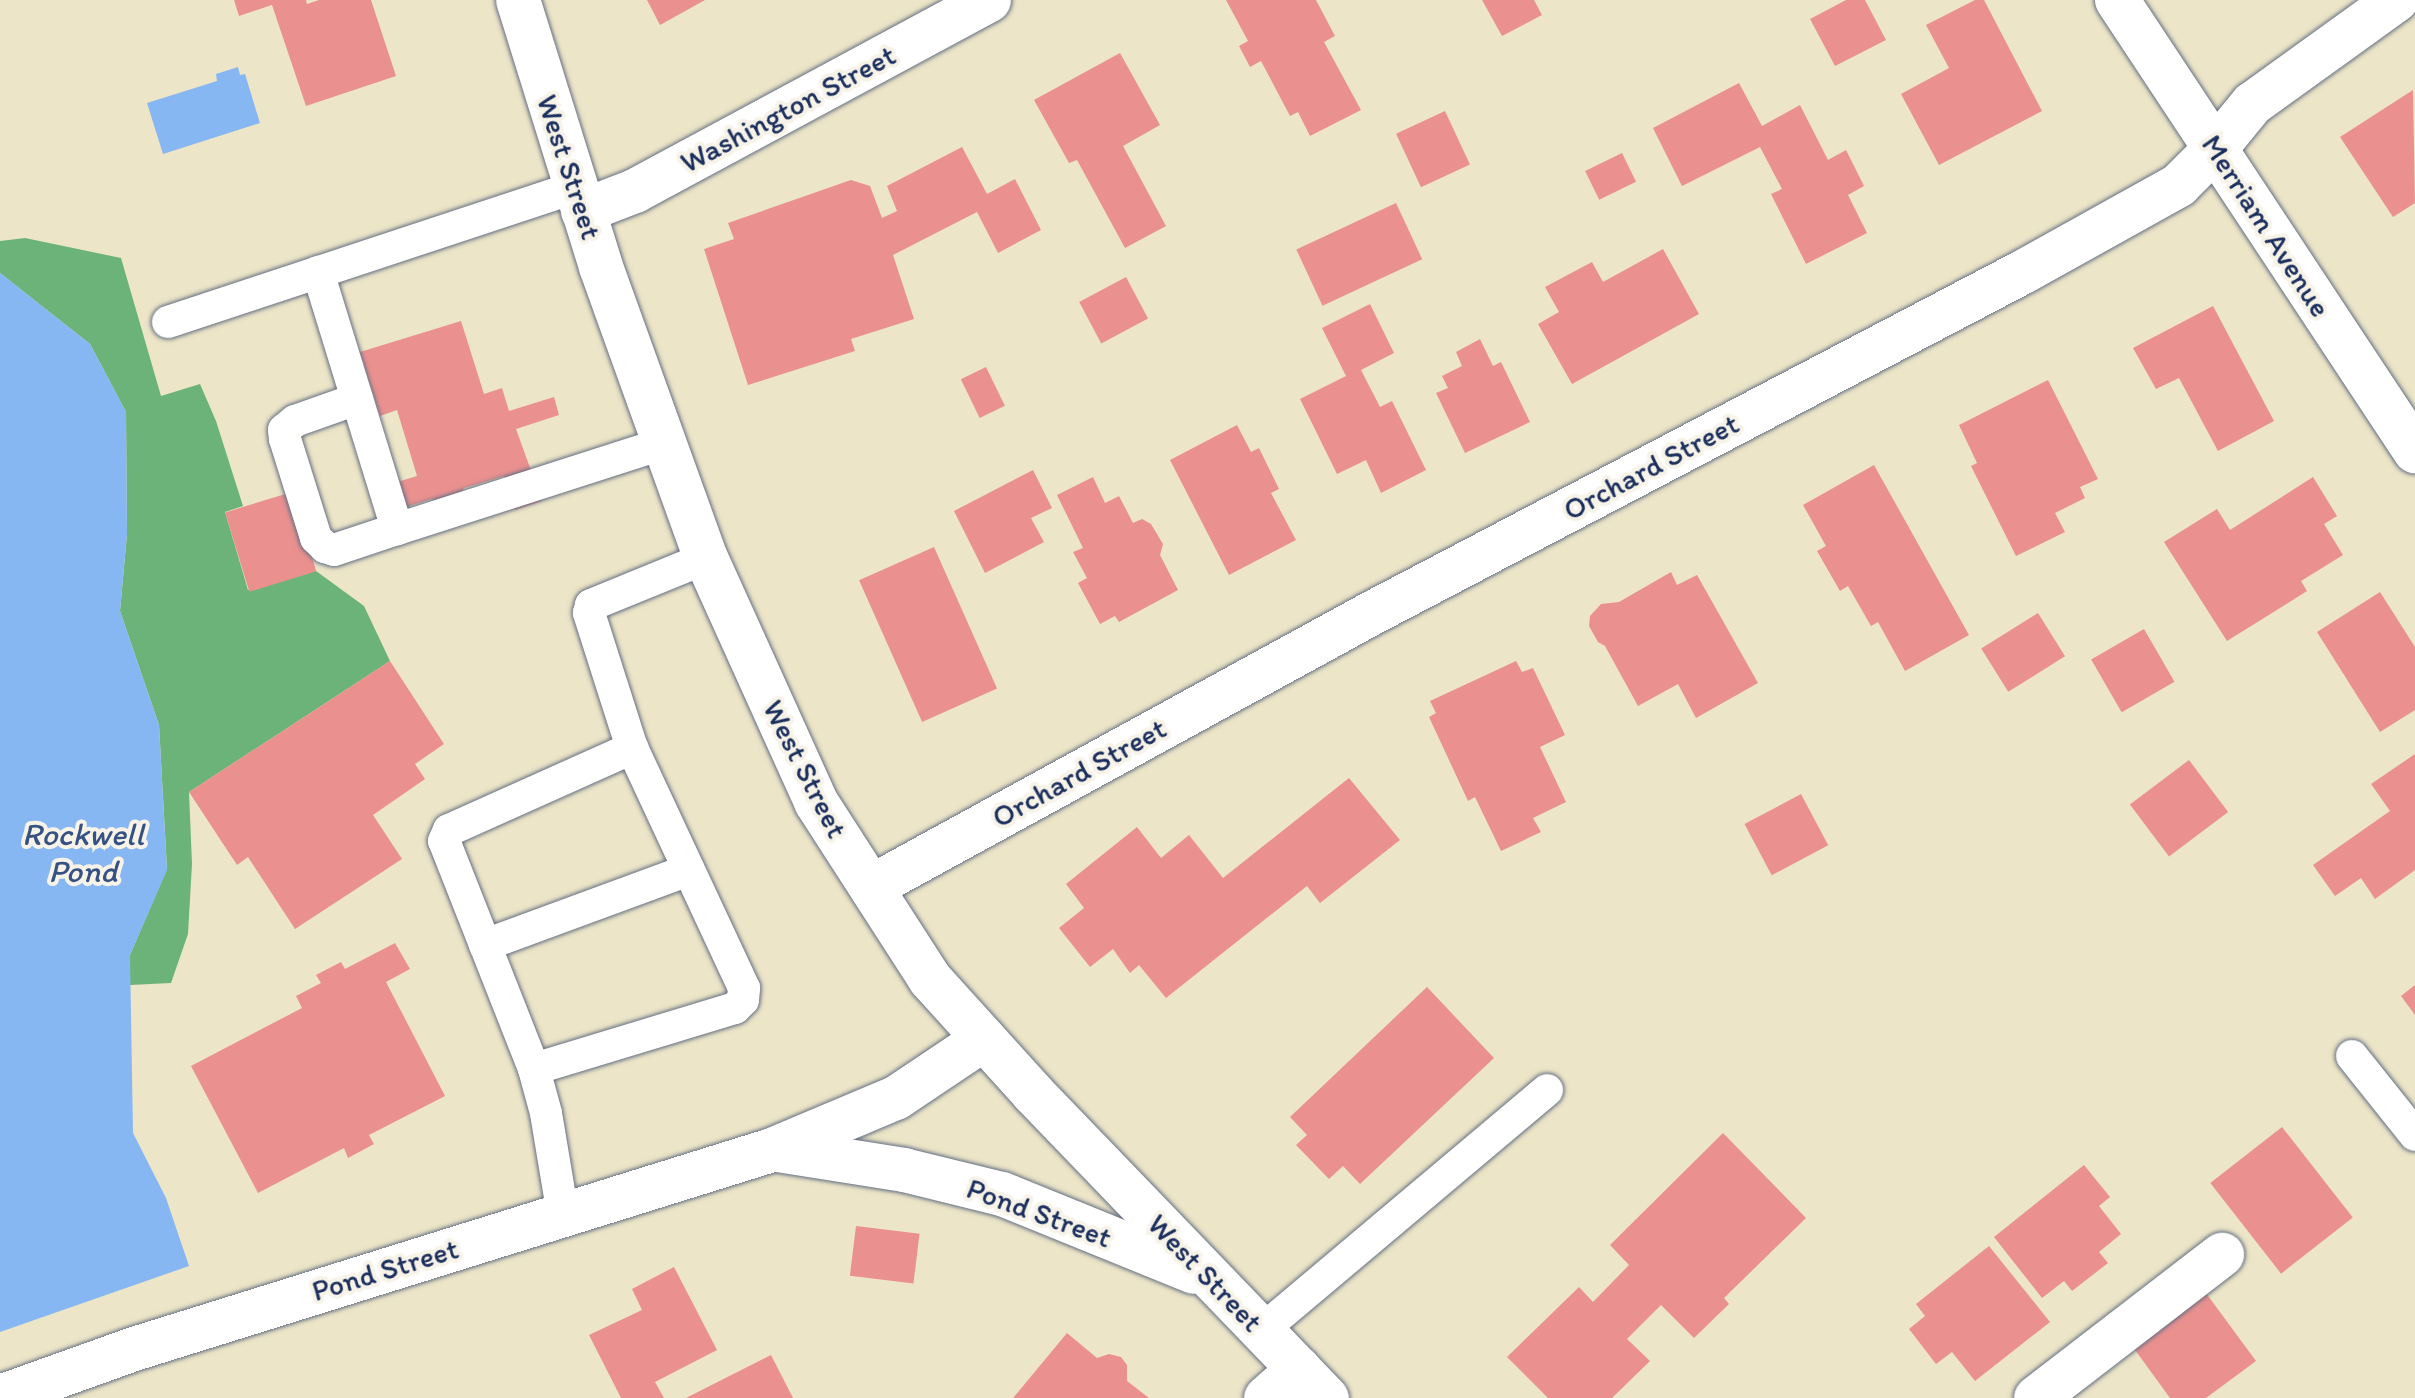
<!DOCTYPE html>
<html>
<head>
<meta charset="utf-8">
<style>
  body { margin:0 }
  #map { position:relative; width:2415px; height:1398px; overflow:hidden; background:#ece5c7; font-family:Itim,sans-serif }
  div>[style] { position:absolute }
  .forest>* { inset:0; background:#6cb379 }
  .water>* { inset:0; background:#87b7f3 }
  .building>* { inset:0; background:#ea918f; transform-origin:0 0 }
  .roads { filter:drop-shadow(0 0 2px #646f83) drop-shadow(0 0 2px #646f83) }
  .lane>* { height:32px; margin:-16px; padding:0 16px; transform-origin:16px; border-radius:16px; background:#fff }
  .street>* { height:44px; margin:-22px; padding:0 22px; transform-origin:22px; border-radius:22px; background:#fff }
  .secondary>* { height:44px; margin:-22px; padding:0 22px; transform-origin:22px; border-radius:22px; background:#fff }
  span { translate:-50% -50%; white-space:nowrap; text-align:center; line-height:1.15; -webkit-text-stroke:8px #f7f3e8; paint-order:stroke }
  .street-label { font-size:30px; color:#1b2f5e }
  .water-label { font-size:32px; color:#365183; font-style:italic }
</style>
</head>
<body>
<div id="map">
  <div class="forest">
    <i style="clip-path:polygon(25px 238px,121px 258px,161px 396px,200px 384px,216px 421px,243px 506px,225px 512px,248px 590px,316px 571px,364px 606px,390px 661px,189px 792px,192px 864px,188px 934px,171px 983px,130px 985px,130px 955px,167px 869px,159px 725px,120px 611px,127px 534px,126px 412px,90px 344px,0 273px,0 241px)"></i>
  </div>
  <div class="water">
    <i style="clip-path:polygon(238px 67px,240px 75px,245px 74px,260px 123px,163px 154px,147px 103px,217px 81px,216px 74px)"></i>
    <i style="clip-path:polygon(0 273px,90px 344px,126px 412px,127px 534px,120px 611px,159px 725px,167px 870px,130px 955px,133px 1133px,166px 1198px,189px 1266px,0 1332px)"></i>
  </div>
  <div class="building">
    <i style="clip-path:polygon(234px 0,306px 0,307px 4px,319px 0,371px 0,396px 76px,306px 106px,272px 5px,239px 16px)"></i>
    <i style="clip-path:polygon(647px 0,705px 0,660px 25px)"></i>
    <i style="clip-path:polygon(1226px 0,1316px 0,1335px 36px,1324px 42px,1361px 110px,1310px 136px,1298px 112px,1290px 116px,1261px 61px,1250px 67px,1239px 46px,1248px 41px)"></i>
    <i style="clip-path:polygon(1482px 0,1534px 0,1542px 15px,1502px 36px)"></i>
    <i style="clip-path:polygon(1846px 0,1865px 0,1886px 40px,1835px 66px,1810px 19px)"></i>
    <i style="clip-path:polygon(1975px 0,1984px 0,2042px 111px,1939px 165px,1901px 94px,1949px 68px,1926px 25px)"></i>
    <i style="clip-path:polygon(1120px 53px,1160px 125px,1123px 146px,1166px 226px,1125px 248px,1077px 160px,1069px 163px,1034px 100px)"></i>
    <i style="clip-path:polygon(1739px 83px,1762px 126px,1800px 105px,1828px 160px,1846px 150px,1864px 186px,1848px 195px,1867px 233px,1806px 264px,1771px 194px,1782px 189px,1760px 147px,1682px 186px,1653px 128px)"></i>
    <i style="clip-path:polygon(2413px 90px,2415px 203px,2393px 217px,2340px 137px)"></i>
    <i style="left:1445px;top:111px;width:59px;height:54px;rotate:65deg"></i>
    <i style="clip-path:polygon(962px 147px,987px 194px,1015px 179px,1041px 230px,998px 253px,977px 212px,893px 255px,914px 319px,851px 339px,855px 351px,748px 385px,704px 249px,734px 239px,728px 223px,851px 180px,870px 186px,882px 218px,897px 211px,887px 186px)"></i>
    <i style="left:1622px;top:153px;width:32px;height:41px;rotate:64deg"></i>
    <i style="left:1396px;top:203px;width:62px;height:110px;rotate:65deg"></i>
    <i style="clip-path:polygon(1663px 249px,1699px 314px,1572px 384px,1538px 324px,1559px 312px,1545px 287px,1592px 262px,1603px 282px)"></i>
    <i style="left:1126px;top:277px;width:47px;height:53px;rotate:62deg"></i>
    <i style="clip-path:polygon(1370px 304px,1394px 353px,1361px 370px,1380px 407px,1392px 401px,1426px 470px,1381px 493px,1366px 460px,1337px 474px,1300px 399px,1346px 376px,1322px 328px)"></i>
    <i style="clip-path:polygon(2213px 306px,2274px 421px,2218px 451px,2179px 378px,2156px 389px,2133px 348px)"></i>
    <i style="clip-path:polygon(461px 321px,484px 394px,502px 388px,509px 411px,554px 397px,559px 415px,516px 429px,542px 501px,515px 510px,504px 476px,464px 488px,459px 499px,441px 504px,432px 499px,402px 508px,394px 483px,417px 476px,397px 410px,380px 416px,360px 352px)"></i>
    <i style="clip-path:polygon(1480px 339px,1493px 366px,1501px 362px,1530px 422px,1465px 453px,1436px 393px,1448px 388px,1442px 376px,1462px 366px,1456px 352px)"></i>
    <i style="left:986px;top:367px;width:43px;height:28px;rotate:64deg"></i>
    <i style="clip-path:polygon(2048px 380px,2098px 479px,2080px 487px,2085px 498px,2055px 513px,2065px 532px,2016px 556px,1971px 466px,1977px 463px,1959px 425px)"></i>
    <i style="clip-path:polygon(1237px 425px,1251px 452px,1259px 448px,1279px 489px,1271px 493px,1296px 540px,1229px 575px,1170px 460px)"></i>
    <i style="clip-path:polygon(1874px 465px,1969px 635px,1905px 671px,1878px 622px,1871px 626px,1848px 586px,1840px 591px,1817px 551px,1826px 546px,1803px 505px)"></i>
    <i style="clip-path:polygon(1033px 470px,1052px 508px,1031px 518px,1044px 542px,985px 573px,954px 511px)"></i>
    <i style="clip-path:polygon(1093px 477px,1105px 503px,1119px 496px,1133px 523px,1142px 519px,1151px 524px,1163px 544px,1160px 555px,1178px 590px,1119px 622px,1115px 616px,1100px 624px,1078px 583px,1087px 578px,1073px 552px,1083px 548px,1057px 495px)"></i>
    <i style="clip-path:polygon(2313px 477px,2337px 516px,2324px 524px,2343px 555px,2301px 581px,2307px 591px,2227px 641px,2164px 542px,2217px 509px,2230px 530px)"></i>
    <i style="left:292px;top:492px;width:83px;height:70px;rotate:73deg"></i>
    <i style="left:934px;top:547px;width:155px;height:82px;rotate:66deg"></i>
    <i style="clip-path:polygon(1671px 572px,1677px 585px,1697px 575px,1758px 683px,1696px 718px,1678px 684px,1638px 706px,1605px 646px,1598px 642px,1589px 626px,1590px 616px,1601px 604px,1619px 602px)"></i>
    <i style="clip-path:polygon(2380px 592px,2415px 647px,2415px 710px,2380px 732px,2317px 632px)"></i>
    <i style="left:2038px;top:613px;width:51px;height:67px;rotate:58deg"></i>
    <i style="left:2144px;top:629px;width:61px;height:61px;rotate:60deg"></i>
    <i style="clip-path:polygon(390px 661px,444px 744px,415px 764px,425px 779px,373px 815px,402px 859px,295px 929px,248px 857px,237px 865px,189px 792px)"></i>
    <i style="clip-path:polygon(1516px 661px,1522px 672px,1533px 668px,1565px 735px,1540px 747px,1566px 802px,1533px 818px,1541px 832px,1501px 851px,1475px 797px,1468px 801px,1429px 717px,1436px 713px,1430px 701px)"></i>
    <i style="clip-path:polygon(2415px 754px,2415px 870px,2375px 899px,2361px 878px,2335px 896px,2313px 865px,2390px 811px,2371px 784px)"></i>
    <i style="left:2189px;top:760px;width:65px;height:74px;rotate:53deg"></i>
    <i style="clip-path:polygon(1349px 778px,1400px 840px,1320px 903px,1307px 886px,1166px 998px,1139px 965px,1130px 973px,1113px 949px,1090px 967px,1059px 928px,1084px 908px,1066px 884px,1137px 827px,1161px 858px,1189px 835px,1223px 878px)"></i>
    <i style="left:1801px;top:794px;width:58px;height:64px;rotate:62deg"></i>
    <i style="clip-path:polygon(395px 943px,410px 969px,386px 982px,445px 1096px,369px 1135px,374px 1144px,348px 1158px,344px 1148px,258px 1193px,191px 1066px,302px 1008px,296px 996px,321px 983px,316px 975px,341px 962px,345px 969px)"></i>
    <i style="clip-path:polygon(2415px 985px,2415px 1015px,2401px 996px)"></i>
    <i style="clip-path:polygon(1427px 987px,1494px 1058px,1360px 1184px,1343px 1166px,1329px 1179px,1296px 1145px,1307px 1135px,1290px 1117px)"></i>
    <i style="left:2282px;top:1127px;width:115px;height:91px;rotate:52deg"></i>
    <i style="clip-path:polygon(1723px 1133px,1806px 1218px,1724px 1298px,1729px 1304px,1694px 1338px,1661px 1305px,1627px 1339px,1650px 1361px,1612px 1398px,1548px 1398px,1507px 1357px,1579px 1287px,1593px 1302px,1629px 1265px,1610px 1245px)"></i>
    <i style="clip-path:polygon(2084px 1165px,2110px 1197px,2099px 1206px,2121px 1234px,2099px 1252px,2108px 1263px,2072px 1291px,2064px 1281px,2042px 1298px,1994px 1237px)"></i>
    <i style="left:856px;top:1226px;width:64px;height:50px;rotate:7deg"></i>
    <i style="clip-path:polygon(1989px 1246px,2050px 1322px,1975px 1381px,1952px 1352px,1936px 1364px,1909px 1329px,1925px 1316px,1916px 1304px)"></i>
    <i style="clip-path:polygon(674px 1267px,717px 1350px,655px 1382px,664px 1398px,621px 1398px,589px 1335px,642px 1310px,632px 1289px)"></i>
    <i style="clip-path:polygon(2203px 1289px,2256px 1361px,2206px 1398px,2170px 1398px,2130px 1343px)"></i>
    <i style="clip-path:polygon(1067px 1333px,1097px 1358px,1109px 1354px,1121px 1357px,1127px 1365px,1127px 1381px,1149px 1398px,1013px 1398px)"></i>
    <i style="clip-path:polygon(771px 1355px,793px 1398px,686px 1398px)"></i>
  </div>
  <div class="roads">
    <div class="lane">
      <i style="left:318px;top:272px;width:269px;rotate:72.9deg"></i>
      <i style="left:397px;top:529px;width:281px;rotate:-17.8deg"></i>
      <i style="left:168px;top:322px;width:430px;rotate:-18.3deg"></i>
      <i style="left:357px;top:399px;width:66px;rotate:160.5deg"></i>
      <i style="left:295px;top:421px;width:14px;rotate:141deg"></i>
      <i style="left:284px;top:430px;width:9px;rotate:84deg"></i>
      <i style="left:285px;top:439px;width:104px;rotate:72.6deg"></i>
      <i style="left:316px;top:538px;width:13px;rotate:45deg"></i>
      <i style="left:325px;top:547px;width:9px;rotate:18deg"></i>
      <i style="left:334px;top:550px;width:66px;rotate:-18.4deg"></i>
      <i style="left:485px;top:945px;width:217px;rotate:-20.2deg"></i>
      <i style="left:2352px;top:1056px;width:101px;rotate:51.4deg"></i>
      <i style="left:534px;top:1069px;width:210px;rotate:-16.9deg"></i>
      <i style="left:735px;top:1008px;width:11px;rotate:-45deg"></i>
      <i style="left:743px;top:1000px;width:12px;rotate:-85deg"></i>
      <i style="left:744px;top:988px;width:265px;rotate:-115deg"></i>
      <i style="left:563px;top:1215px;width:103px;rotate:-99.5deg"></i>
      <i style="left:546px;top:1113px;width:46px;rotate:-105.3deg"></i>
      <i style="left:534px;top:1069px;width:245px;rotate:-111.5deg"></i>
      <i style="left:444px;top:841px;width:12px;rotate:-66deg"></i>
      <i style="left:449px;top:830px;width:201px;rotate:-24.1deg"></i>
      <i style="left:632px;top:748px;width:142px;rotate:-107.7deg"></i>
      <i style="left:589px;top:613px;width:8px;rotate:-76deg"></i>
      <i style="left:591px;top:605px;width:124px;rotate:-22.2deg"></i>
      <i style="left:1261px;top:1331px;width:374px;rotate:-40.1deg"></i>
    </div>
    <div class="street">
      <i style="left:2216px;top:148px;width:57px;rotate:-50.7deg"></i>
      <i style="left:2252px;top:104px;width:178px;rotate:-35.8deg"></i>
      <i style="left:1266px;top:1398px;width:44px;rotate:-41.3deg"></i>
      <i style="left:2036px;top:1398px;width:235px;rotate:-37.6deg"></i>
    </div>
    <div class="secondary">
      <i style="left:518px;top:0;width:280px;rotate:72.7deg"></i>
      <i style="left:601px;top:267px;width:309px;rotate:70.2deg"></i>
      <i style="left:706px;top:558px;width:268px;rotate:65.7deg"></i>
      <i style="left:816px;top:802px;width:211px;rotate:57.2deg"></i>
      <i style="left:930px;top:979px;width:154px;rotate:47.9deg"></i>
      <i style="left:1033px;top:1093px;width:424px;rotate:46.1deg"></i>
      <i style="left:2117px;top:0;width:541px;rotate:56.55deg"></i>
      <i style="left:583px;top:211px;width:56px;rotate:-21deg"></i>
      <i style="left:635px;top:191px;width:402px;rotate:-28.3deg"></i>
      <i style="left:871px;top:887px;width:573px;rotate:-28.67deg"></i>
      <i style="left:1374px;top:612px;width:733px;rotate:-27.65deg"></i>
      <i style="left:2023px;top:272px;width:179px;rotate:-29.1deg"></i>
      <i style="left:2179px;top:185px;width:52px;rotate:-45deg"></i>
      <i style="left:778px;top:1150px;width:128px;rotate:9deg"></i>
      <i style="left:904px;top:1170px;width:101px;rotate:13.8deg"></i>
      <i style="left:1002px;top:1194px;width:207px;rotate:22.1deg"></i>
      <i style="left:0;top:1397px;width:142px;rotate:-19.7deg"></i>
      <i style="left:134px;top:1349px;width:668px;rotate:-17.32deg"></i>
      <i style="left:772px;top:1150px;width:134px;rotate:-22.8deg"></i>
      <i style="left:896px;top:1098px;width:106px;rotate:-33.8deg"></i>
    </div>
  </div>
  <div class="street-label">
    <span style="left:788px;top:109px;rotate:-28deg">Washington Street</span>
    <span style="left:569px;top:167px;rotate:72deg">West Street</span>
    <span style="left:2266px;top:226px;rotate:57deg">Merriam Avenue</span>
    <span style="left:1651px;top:467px;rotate:-28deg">Orchard Street</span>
    <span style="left:805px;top:769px;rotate:63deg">West Street</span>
    <span style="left:1079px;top:773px;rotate:-29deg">Orchard Street</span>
    <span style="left:1039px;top:1213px;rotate:20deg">Pond Street</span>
    <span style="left:385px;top:1270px;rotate:-17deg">Pond Street</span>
    <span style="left:1205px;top:1273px;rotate:46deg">West Street</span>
  </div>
  <div class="water-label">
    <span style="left:83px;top:853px">Rockwell<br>Pond</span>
  </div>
</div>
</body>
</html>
